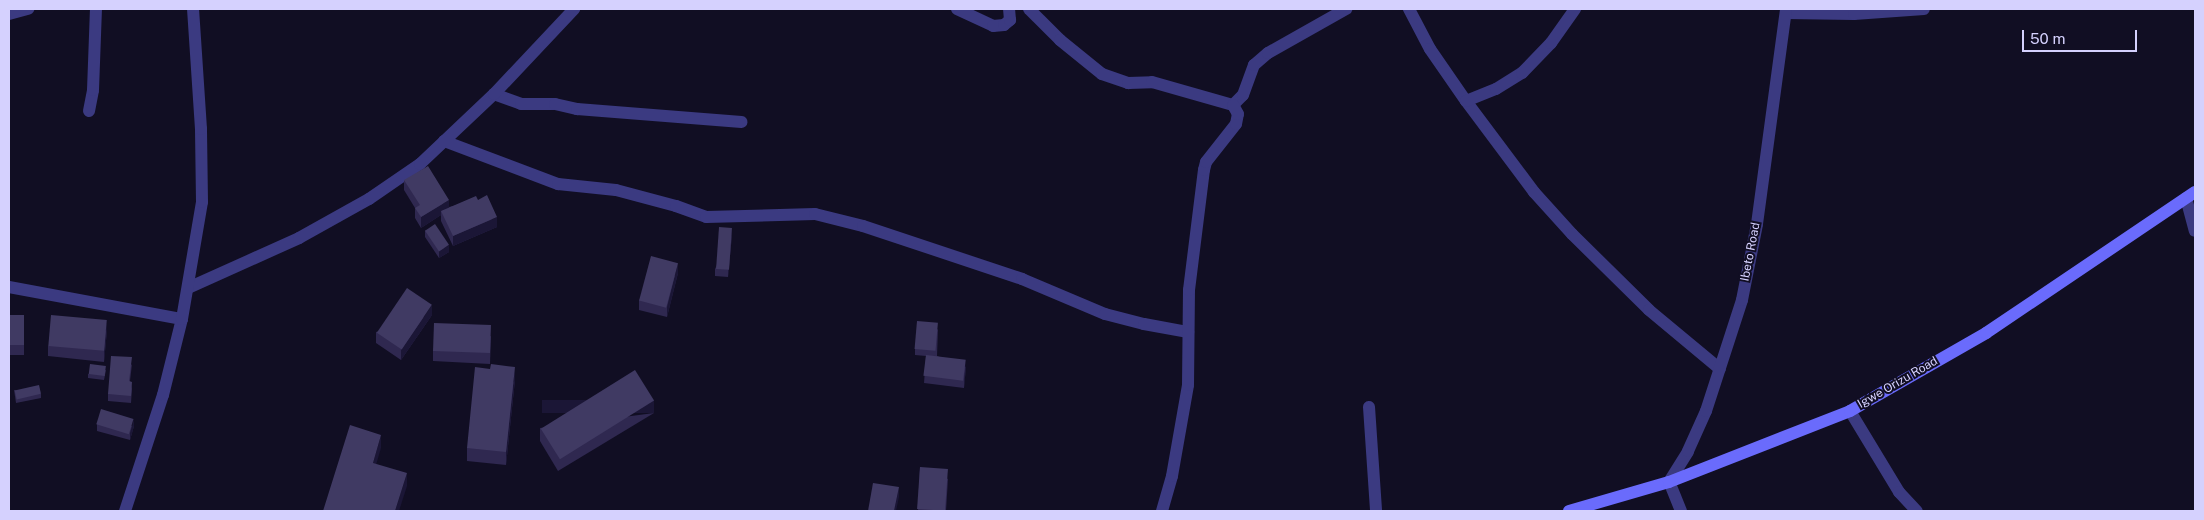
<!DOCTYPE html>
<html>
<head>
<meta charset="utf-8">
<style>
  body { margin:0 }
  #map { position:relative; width:2204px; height:520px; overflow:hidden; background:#110e23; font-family:"Public Sans",sans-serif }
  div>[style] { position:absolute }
  .minor>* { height:12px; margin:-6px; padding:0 6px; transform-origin:6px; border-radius:6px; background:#3b3a81 }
  .tertiary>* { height:12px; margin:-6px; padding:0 6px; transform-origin:6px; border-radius:6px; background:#3b3a81 }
  .secondary>* { height:12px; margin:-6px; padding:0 6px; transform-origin:6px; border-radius:6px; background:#6a6bfc }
  .wall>* { inset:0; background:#2f2850; transform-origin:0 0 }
  .shaded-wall>* { inset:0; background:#1b1636; transform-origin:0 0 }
  .building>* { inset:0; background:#403a63; transform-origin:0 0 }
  span { translate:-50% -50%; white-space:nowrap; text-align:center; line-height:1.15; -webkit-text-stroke:4px #110e23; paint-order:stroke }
  .street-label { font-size:12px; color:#d5d1fe }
  .frame { position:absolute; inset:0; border:10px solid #d5d1fe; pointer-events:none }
  .scale { position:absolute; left:2022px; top:30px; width:115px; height:22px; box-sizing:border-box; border:2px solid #d5d1fe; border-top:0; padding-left:6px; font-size:15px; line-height:18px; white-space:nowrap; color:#d5d1fe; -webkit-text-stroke:4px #110e23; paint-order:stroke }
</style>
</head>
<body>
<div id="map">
  <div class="minor">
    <i style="left:957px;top:9px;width:40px;rotate:25deg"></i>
    <i style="left:993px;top:26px;width:11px;rotate:-5deg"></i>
    <i style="left:1004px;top:25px;width:8px;rotate:-40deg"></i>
    <i style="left:1010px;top:20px;width:11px;rotate:-95deg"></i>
    <i style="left:1029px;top:9px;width:44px;rotate:45deg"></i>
    <i style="left:1060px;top:40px;width:54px;rotate:39deg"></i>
    <i style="left:1102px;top:74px;width:28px;rotate:19deg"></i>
    <i style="left:1128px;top:83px;width:24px;rotate:-2deg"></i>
    <i style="left:1152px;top:82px;width:84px;rotate:15.9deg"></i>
    <i style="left:1409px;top:9px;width:45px;rotate:62.3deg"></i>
    <i style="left:1430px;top:49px;width:63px;rotate:55.3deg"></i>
    <i style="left:1466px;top:101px;width:114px;rotate:53.2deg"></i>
    <i style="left:1534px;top:192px;width:57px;rotate:47.9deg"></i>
    <i style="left:1572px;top:234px;width:108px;rotate:44.6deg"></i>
    <i style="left:1649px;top:310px;width:92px;rotate:39.7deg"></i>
    <i style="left:1786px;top:13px;width:68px;rotate:0.8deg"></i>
    <i style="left:1854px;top:14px;width:70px;rotate:-4.1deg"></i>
    <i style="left:9px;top:14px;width:20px;rotate:-15deg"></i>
    <i style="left:494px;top:94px;width:29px;rotate:20deg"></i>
    <i style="left:521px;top:104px;width:34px"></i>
    <i style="left:555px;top:104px;width:23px;rotate:13deg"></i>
    <i style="left:577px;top:109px;width:165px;rotate:4.5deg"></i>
    <i style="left:1466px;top:101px;width:32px;rotate:-22deg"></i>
    <i style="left:1496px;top:89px;width:31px;rotate:-32deg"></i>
    <i style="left:1522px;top:73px;width:42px;rotate:-46deg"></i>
    <i style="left:1551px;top:43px;width:42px;rotate:-54.8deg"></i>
    <i style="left:1233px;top:105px;width:14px;rotate:-45deg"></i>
    <i style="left:1243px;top:95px;width:32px;rotate:-70deg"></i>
    <i style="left:1254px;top:65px;width:18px;rotate:-41deg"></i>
    <i style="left:1268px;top:53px;width:90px;rotate:-29.4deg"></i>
    <i style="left:89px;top:111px;width:21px;rotate:-79deg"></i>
    <i style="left:93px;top:90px;width:81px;rotate:-87.9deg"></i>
    <i style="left:444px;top:141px;width:122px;rotate:20.7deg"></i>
    <i style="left:558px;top:184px;width:58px;rotate:5.9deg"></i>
    <i style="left:616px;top:190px;width:62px;rotate:14.9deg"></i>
    <i style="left:676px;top:206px;width:32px;rotate:20deg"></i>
    <i style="left:706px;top:217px;width:109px;rotate:-1.6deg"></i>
    <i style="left:815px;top:214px;width:49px;rotate:14deg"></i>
    <i style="left:863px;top:226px;width:168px;rotate:18.4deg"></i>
    <i style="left:1022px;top:279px;width:90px;rotate:22.9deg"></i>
    <i style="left:1105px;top:314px;width:40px;rotate:14.4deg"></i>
    <i style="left:1144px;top:324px;width:45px;rotate:10.3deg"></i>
    <i style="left:2186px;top:198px;width:34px;rotate:75deg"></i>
    <i style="left:9px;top:287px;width:176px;rotate:10.5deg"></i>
    <i style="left:188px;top:288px;width:122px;rotate:-24.2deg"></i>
    <i style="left:299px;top:238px;width:80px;rotate:-29.1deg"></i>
    <i style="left:369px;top:199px;width:62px;rotate:-34.5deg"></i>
    <i style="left:420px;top:164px;width:102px;rotate:-43.4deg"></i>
    <i style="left:494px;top:94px;width:117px;rotate:-46.7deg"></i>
    <i style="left:1369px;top:407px;width:104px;rotate:86.1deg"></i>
    <i style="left:1850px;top:411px;width:95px;rotate:58.8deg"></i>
    <i style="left:1899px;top:492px;width:26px;rotate:47deg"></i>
    <i style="left:1162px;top:511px;width:36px;rotate:-74deg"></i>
    <i style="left:1172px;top:476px;width:92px;rotate:-80deg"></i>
    <i style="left:1188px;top:385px;width:95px;rotate:-89.4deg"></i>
    <i style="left:1189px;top:290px;width:121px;rotate:-82.9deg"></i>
    <i style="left:1204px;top:170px;width:8px;rotate:-76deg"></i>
    <i style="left:1206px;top:162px;width:48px;rotate:-51.7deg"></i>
    <i style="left:1236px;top:124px;width:10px;rotate:-79deg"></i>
    <i style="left:1238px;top:114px;width:10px;rotate:-119deg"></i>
  </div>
  <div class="tertiary">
    <i style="left:125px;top:511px;width:122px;rotate:-71.9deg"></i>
    <i style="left:163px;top:395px;width:78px;rotate:-76deg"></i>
    <i style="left:182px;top:319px;width:119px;rotate:-80.3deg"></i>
    <i style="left:202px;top:202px;width:73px;rotate:-90.8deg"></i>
    <i style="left:201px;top:129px;width:120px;rotate:-93.8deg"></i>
    <i style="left:1681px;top:511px;width:31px;rotate:-112deg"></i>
    <i style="left:1669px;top:482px;width:36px;rotate:-58deg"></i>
    <i style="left:1688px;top:451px;width:44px;rotate:-65.8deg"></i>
    <i style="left:1706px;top:411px;width:117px;rotate:-72deg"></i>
    <i style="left:1742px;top:300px;width:77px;rotate:-78.8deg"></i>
    <i style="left:1757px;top:224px;width:217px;rotate:-82.3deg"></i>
  </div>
  <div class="secondary">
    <i style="left:1569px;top:511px;width:104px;rotate:-16.2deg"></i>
    <i style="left:1669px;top:482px;width:194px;rotate:-21.4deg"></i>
    <i style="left:1850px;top:411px;width:157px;rotate:-29.8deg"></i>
    <i style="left:1986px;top:333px;width:252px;rotate:-34deg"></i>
  </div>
  <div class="wall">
    <i style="clip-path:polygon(404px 180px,449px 207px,478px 200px,497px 227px,453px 246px,441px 221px,441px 215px,421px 228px,415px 218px,415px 208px,404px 190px)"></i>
    <i style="clip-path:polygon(425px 230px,449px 252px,439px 258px,425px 237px)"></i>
    <i style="clip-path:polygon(732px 235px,728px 277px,715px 276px,715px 269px)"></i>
    <i style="clip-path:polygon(678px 273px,667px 317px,639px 310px,639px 300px)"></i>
    <i style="left:9px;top:315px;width:15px;height:40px"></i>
    <i style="clip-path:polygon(432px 315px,401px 360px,376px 343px,376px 332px)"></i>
    <i style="clip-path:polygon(938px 329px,937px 356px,966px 367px,964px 388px,924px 383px,926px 356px,915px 355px,915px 349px)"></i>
    <i style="clip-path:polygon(107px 330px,104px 362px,48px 356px,48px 346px)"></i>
    <i style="clip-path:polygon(491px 336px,490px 364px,433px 361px,433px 351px)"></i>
    <i style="clip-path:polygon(132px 364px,130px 381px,132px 389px,131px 403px,108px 401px,108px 394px)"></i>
    <i style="clip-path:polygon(106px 370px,104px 380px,88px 378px,88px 374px)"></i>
    <i style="clip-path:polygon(515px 380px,506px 465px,467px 461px,467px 448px)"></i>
    <i style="clip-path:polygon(14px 390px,41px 394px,41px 398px,16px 403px)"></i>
    <i style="clip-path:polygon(654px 413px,558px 471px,540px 441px,540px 428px)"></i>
    <i style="clip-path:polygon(97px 424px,134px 426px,130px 440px,97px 431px)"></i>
    <i style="clip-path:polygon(920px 467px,948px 479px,946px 511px,918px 511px)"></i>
  </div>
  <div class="shaded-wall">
    <i style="clip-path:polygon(449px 200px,449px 210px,441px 211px,441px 215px,421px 228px,421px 217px)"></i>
    <i style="clip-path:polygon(497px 217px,497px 227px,453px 246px,453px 236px)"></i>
    <i style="clip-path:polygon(732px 228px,732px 235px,728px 277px,728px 270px)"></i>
    <i style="clip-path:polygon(449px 245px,449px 252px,439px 258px,439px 251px)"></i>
    <i style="clip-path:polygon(678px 263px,678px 273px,667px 317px,667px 307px)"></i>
    <i style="clip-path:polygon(432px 305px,432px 315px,401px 360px,401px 350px)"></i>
    <i style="clip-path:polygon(107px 320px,107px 330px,104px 362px,104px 352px)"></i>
    <i style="clip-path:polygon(966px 360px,966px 367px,964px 388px,964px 381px)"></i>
    <i style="clip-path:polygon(515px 367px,515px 380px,506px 465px,506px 452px)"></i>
    <i style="left:654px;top:400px;width:13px;height:112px;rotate:90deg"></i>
    <i style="clip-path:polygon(134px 419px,134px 426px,130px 440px,130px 433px)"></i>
    <i style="clip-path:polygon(381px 435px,381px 448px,373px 475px,373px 463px)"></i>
    <i style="clip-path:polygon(407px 473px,407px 486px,399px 511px,395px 511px)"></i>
    <i style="clip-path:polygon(899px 487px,899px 497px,896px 511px,894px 511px)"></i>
  </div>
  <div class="building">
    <i style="clip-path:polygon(428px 166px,449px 200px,421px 217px,415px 208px,420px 205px,404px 180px)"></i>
    <i style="clip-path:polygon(487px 195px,497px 217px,453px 236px,441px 211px,476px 196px,478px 200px)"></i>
    <i style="left:435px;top:224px;width:25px;height:12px;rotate:56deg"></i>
    <i style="left:719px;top:227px;width:13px;height:42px;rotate:4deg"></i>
    <i style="left:651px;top:256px;width:28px;height:46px;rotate:15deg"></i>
    <i style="left:407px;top:288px;width:30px;height:54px;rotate:34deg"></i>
    <i style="left:9px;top:315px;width:15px;height:30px"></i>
    <i style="left:51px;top:315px;width:56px;height:31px;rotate:5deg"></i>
    <i style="left:917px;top:321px;width:21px;height:28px;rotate:5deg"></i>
    <i style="left:434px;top:323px;width:57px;height:28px;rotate:2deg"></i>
    <i style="left:926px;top:355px;width:40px;height:21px;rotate:7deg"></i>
    <i style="clip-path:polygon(111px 356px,132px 357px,129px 381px,132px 382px,131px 396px,108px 394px)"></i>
    <i style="left:90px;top:364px;width:16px;height:10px;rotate:7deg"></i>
    <i style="clip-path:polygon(491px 364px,515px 367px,506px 452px,467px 448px,475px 367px,490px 369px)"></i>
    <i style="left:635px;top:370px;width:36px;height:111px;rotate:58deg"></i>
    <i style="left:39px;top:385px;width:9px;height:25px;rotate:77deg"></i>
    <i style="left:101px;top:409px;width:34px;height:16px;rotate:17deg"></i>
    <i style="clip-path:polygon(350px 425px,381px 435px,373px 463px,407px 473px,395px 511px,323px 511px)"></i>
    <i style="left:920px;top:467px;width:28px;height:42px;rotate:4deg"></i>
    <i style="clip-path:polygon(873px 483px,899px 487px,894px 511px,868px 511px)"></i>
  </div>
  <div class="street-label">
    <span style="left:1751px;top:252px;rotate:-79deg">Ibeto Road</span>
    <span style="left:1898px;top:383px;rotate:-30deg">Igwe Orizu Road</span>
  </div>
  <div class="frame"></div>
  <div class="scale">50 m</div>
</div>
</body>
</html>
